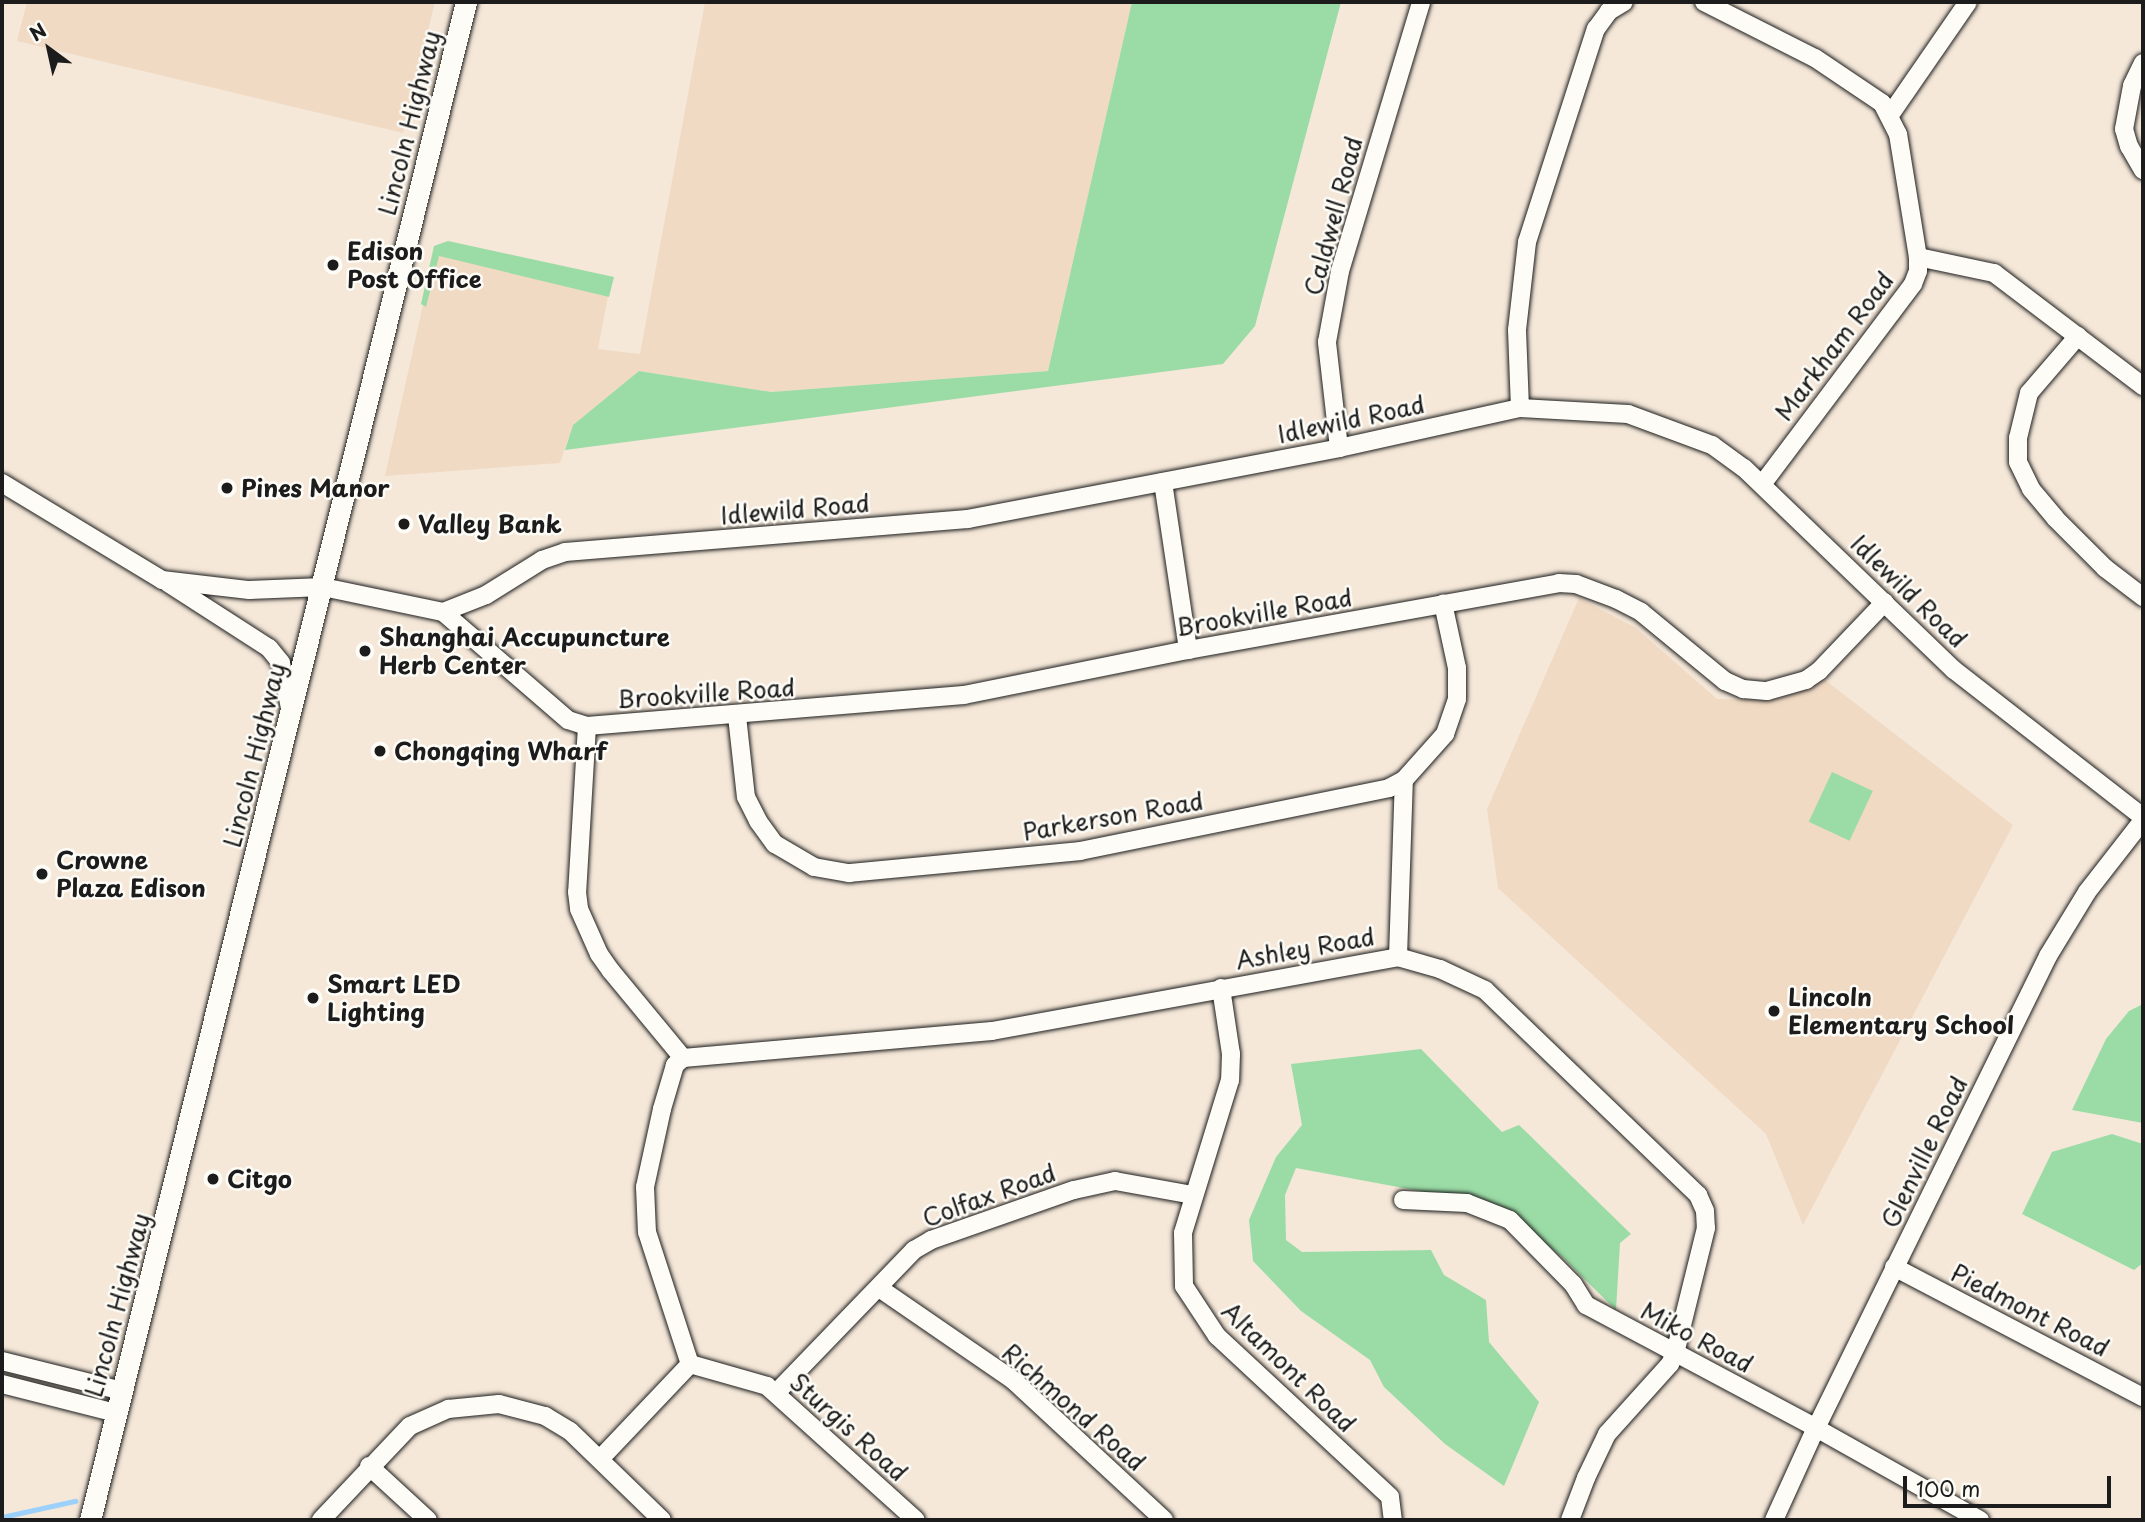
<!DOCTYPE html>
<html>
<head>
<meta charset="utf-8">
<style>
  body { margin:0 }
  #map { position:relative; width:2145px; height:1522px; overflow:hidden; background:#f5e8d9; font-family:"Playpen Sans",sans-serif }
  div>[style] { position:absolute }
  .built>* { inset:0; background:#f0dac4 }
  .green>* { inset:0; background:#9bdca6; transform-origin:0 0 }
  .stream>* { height:4.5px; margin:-2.25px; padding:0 2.25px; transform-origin:2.25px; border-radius:2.25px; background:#9bd1fa }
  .roads { filter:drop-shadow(0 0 2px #1c1c1c) drop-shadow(0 0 2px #1c1c1c) }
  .minor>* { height:18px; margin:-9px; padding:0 9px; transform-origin:9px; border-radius:9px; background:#fdfcf7 }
  .major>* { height:21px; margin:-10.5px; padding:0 10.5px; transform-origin:10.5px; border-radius:10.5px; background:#fdfcf7 }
  .dots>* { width:19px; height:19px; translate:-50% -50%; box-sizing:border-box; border:4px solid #fdfcf7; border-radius:50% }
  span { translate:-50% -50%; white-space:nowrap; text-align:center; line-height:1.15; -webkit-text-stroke:5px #fdfcf7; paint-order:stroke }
  .street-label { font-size:24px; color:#1c1c1c }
  .poi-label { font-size:24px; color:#1c1c1c; font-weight:700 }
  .left { translate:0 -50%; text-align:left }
  .frame { position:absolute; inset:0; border:4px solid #1c1c1c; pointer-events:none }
  .north { position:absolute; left:14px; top:14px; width:70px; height:70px; -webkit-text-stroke:5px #fdfcf7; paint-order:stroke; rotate:327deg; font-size:19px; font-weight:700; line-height:28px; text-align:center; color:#1c1c1c }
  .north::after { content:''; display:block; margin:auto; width:24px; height:32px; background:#1c1c1c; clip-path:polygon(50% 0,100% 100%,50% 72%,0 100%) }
  .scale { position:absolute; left:1903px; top:1476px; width:208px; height:32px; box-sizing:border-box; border:4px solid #1c1c1c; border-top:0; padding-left:9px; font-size:21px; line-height:24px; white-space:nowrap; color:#1c1c1c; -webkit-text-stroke:5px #fdfcf7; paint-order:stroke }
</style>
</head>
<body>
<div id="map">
  <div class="built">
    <i style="clip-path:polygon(27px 2px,435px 2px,403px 133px,17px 41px)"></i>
    <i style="clip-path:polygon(705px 2px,1132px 2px,1048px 371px,771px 392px,639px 371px,573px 425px,560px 463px,385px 476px,436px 246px,609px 291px,598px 349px,640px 354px)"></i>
    <i style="clip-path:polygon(1579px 598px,1636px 628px,1717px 699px,1776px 700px,1825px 680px,2013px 825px,1803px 1225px,1766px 1134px,1498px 888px,1487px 809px)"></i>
  </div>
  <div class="green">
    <i style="clip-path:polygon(1132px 2px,1341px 2px,1255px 326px,1223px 364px,565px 450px,573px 425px,639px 371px,771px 392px,1048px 371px)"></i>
    <i style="clip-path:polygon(448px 241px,614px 277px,609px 297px,439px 256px,426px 307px,421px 304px,434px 246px)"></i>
    <i style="left:1832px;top:772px;width:45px;height:55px;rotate:25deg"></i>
    <i style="clip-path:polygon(2143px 1004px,2143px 1123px,2072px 1110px,2106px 1039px,2129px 1011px)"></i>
    <i style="clip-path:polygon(1421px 1049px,1502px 1132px,1519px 1125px,1631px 1234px,1620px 1243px,1616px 1310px,1563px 1258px,1500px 1206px,1296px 1168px,1285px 1195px,1286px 1240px,1302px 1252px,1431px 1250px,1444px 1275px,1486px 1300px,1489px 1342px,1539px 1402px,1504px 1486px,1445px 1444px,1384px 1387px,1370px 1360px,1301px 1311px,1253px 1261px,1249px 1220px,1276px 1157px,1302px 1125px,1291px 1064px)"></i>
    <i style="clip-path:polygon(2112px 1134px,2143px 1144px,2143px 1263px,2134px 1270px,2022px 1214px,2052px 1152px)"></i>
  </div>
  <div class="stream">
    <i style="left:2px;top:1517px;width:75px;rotate:-12.4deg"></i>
  </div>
  <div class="roads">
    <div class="minor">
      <i style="left:1704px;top:2px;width:124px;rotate:26.8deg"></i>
      <i style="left:1815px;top:58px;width:81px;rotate:33.9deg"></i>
      <i style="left:1882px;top:103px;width:35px;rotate:63deg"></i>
      <i style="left:1898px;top:134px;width:125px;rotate:80.8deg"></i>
      <i style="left:1918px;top:257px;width:14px;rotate:90deg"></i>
      <i style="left:1918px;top:271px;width:14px;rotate:111deg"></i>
      <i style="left:1913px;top:284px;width:249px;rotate:127deg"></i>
      <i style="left:2143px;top:63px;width:25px;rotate:116deg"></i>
      <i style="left:2132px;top:86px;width:44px;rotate:100.5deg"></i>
      <i style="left:2124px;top:129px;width:18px;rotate:74deg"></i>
      <i style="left:2129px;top:146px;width:28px;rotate:60deg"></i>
      <i style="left:1890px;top:115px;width:137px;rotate:-55.4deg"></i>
      <i style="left:1918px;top:257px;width:78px;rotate:11.9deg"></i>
      <i style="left:1994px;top:273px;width:187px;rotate:37.2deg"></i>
      <i style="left:2078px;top:336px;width:75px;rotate:130.7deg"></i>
      <i style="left:2029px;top:393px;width:46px;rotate:103.7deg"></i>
      <i style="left:2018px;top:438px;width:24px;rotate:90deg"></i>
      <i style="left:2018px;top:462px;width:30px;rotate:64deg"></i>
      <i style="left:2031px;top:489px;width:38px;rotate:50deg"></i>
      <i style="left:2055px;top:518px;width:71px;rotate:45deg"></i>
      <i style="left:2105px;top:568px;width:48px;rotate:37.3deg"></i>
      <i style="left:1520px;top:408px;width:78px;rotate:-92.2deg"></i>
      <i style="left:1517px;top:330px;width:89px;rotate:-83.5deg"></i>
      <i style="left:1527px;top:242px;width:224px;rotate:-72.1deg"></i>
      <i style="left:1596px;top:29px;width:22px;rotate:-54deg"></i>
      <i style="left:1609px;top:11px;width:17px;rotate:-31deg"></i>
      <i style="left:1339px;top:448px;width:107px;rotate:-96.5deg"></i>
      <i style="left:1327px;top:342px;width:72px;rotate:-79.6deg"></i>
      <i style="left:1340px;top:271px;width:281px;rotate:-73.2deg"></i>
      <i style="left:1163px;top:482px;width:170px;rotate:81.5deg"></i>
      <i style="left:2px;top:483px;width:187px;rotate:31.2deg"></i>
      <i style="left:162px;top:580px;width:88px;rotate:6.6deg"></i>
      <i style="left:249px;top:590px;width:74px;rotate:-2.3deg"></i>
      <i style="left:323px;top:587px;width:123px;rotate:11.8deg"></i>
      <i style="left:443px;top:612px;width:165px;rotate:40.8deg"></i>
      <i style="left:568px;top:720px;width:20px;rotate:18deg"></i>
      <i style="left:587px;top:726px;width:378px;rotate:-4.7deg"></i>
      <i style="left:964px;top:695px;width:228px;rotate:-11.4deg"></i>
      <i style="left:1188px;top:650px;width:377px;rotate:-10.2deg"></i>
      <i style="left:1559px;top:583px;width:17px;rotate:3deg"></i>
      <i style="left:1576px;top:584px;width:43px;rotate:20.6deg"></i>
      <i style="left:1616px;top:599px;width:28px;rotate:27deg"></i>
      <i style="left:1641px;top:612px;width:109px;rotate:39.4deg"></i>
      <i style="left:1725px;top:681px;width:20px;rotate:24deg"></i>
      <i style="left:1743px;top:689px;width:24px;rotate:5deg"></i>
      <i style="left:1767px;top:691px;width:41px;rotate:-15.8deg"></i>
      <i style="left:1806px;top:680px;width:16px;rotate:-35deg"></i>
      <i style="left:1819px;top:671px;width:95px;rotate:-46.3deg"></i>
      <i style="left:168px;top:583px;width:120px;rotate:32.8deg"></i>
      <i style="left:269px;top:648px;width:19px;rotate:51deg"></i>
      <i style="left:281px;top:663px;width:46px;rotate:78.7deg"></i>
      <i style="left:443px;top:612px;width:46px;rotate:-21.6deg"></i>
      <i style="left:486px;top:595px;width:66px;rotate:-32deg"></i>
      <i style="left:542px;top:560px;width:24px;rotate:-19deg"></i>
      <i style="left:565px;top:552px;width:404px;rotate:-4.7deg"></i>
      <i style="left:968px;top:519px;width:378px;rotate:-10.8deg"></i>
      <i style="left:1339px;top:448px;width:185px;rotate:-12.5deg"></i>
      <i style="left:1520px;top:408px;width:108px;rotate:3.2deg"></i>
      <i style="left:1628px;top:414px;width:90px;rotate:20.3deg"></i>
      <i style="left:1712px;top:445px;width:39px;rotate:36deg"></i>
      <i style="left:1744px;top:468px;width:291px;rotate:43.9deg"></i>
      <i style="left:1954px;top:670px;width:239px;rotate:37.9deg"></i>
      <i style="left:737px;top:716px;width:81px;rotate:83.7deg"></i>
      <i style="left:746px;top:797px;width:27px;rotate:63deg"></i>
      <i style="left:758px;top:821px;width:29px;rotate:54deg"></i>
      <i style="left:775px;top:844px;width:45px;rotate:30.5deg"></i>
      <i style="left:814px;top:867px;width:36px;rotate:10deg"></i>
      <i style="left:849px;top:873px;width:232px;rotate:-5.4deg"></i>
      <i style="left:1080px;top:851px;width:315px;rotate:-11.5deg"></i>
      <i style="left:1389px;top:788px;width:17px;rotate:-28deg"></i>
      <i style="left:1404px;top:780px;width:62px;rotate:-48.3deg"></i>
      <i style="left:1445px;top:734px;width:37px;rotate:-71deg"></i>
      <i style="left:1457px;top:699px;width:31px;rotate:-90deg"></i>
      <i style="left:1457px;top:668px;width:66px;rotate:-102.2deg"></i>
      <i style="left:587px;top:726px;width:166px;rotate:93.4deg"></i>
      <i style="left:577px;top:892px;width:17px;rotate:83deg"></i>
      <i style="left:579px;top:909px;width:49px;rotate:66deg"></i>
      <i style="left:599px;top:954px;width:21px;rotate:55deg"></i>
      <i style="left:611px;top:971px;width:113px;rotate:50.4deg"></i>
      <i style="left:1398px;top:957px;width:177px;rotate:-88.1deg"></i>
      <i style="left:1221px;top:988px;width:67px;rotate:81.4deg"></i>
      <i style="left:1231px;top:1054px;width:26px;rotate:92deg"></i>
      <i style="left:1230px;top:1080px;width:160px;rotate:107.1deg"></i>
      <i style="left:1183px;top:1233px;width:53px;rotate:88.9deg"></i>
      <i style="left:1184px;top:1286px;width:60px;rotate:56.6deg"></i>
      <i style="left:1217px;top:1336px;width:236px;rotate:42.9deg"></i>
      <i style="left:1390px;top:1497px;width:23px;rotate:83deg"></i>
      <i style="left:683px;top:1058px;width:310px;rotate:-5deg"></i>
      <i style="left:992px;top:1031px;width:413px;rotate:-10.3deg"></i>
      <i style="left:1398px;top:957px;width:44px;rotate:15.9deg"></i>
      <i style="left:1440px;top:969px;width:50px;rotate:25deg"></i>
      <i style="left:1485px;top:990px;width:296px;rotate:43.9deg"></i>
      <i style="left:1698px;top:1195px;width:17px;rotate:66deg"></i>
      <i style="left:1705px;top:1211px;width:17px;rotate:87deg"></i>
      <i style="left:1706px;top:1228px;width:129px;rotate:103.9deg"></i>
      <i style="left:1675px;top:1353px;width:12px;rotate:114deg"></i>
      <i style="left:1670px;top:1364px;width:94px;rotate:132deg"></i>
      <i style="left:1607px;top:1434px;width:49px;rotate:115.5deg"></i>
      <i style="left:1586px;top:1478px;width:45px;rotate:110.9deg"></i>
      <i style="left:683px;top:1058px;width:11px;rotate:139deg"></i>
      <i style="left:675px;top:1065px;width:46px;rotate:106.5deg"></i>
      <i style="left:662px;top:1109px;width:80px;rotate:102.3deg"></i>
      <i style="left:645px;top:1187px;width:45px;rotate:87.5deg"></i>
      <i style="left:647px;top:1232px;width:139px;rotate:72deg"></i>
      <i style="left:1403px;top:1200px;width:64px;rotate:2.7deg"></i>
      <i style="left:1467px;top:1203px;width:46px;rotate:21.6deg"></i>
      <i style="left:1510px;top:1220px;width:90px;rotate:45.5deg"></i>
      <i style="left:1573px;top:1284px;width:25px;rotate:58deg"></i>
      <i style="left:1586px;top:1305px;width:261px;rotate:28.1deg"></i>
      <i style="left:1816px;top:1428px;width:188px;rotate:29.3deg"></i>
      <i style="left:1894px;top:1267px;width:281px;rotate:27.6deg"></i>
      <i style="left:879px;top:1288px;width:163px;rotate:34.5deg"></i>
      <i style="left:1013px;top:1380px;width:206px;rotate:42.8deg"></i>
      <i style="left:2px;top:1361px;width:124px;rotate:14deg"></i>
      <i style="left:690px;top:1364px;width:80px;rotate:15.9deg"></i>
      <i style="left:767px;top:1386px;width:200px;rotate:42deg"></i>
      <i style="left:2px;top:1384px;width:118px;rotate:14.3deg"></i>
      <i style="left:776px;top:1393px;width:199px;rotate:-46deg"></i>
      <i style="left:914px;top:1250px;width:20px;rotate:-30deg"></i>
      <i style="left:931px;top:1240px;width:151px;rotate:-19.3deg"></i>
      <i style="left:1074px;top:1190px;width:42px;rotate:-12.4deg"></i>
      <i style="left:1115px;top:1181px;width:79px;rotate:10.2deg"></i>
      <i style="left:600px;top:1459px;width:131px;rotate:-46.5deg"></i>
      <i style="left:369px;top:1466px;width:80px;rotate:42.5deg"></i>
      <i style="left:321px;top:1520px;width:129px;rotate:-46.6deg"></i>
      <i style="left:410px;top:1426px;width:42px;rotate:-24.1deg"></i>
      <i style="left:448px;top:1409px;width:51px;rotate:-5.6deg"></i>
      <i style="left:499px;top:1404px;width:48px;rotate:14.6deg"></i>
      <i style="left:545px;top:1416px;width:29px;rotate:31deg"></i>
      <i style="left:570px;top:1431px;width:128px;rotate:44.1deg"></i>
      <i style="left:1774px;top:1520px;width:101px;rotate:-65.5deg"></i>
      <i style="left:1816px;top:1428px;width:526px;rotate:-63.82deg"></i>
      <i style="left:2048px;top:956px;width:75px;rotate:-58.6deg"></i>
      <i style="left:2087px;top:892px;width:91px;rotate:-52.1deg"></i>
    </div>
    <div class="major">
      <i style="left:90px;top:1520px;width:1564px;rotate:-76.09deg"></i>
    </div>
  </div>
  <div class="dots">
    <i style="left:333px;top:265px;background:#1c1c1c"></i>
    <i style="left:227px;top:488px;background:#1c1c1c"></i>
    <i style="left:404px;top:524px;background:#1c1c1c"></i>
    <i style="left:365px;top:651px;background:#1c1c1c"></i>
    <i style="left:380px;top:751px;background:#1c1c1c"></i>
    <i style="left:42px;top:874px;background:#1c1c1c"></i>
    <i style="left:313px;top:998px;background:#1c1c1c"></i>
    <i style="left:1774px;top:1011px;background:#1c1c1c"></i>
    <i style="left:213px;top:1179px;background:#1c1c1c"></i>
  </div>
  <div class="street-label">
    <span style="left:409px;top:123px;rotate:-76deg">Lincoln Highway</span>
    <span style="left:1333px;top:216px;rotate:-75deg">Caldwell Road</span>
    <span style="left:1834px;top:346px;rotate:-53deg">Markham Road</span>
    <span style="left:1351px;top:419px;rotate:-12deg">Idlewild Road</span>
    <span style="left:795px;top:509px;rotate:-5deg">Idlewild Road</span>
    <span style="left:1909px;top:591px;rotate:44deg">Idlewild Road</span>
    <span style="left:1264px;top:612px;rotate:-10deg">Brookville Road</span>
    <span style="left:706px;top:693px;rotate:-4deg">Brookville Road</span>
    <span style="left:254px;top:755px;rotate:-76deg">Lincoln Highway</span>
    <span style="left:1113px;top:816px;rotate:-10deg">Parkerson Road</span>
    <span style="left:1305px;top:948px;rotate:-10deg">Ashley Road</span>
    <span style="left:1924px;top:1152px;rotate:-64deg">Glenville Road</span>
    <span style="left:989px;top:1195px;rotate:-20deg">Colfax Road</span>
    <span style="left:117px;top:1305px;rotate:-75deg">Lincoln Highway</span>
    <span style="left:2030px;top:1310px;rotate:27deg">Piedmont Road</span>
    <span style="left:1697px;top:1337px;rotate:28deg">Miko Road</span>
    <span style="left:1289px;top:1367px;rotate:44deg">Altamont Road</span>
    <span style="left:1074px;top:1407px;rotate:41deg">Richmond Road</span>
    <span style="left:849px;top:1427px;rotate:42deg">Sturgis Road</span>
  </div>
  <div class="poi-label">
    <span class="left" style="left:347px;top:265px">Edison<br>Post Office</span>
    <span class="left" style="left:241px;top:488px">Pines Manor</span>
    <span class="left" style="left:418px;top:524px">Valley Bank</span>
    <span class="left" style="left:379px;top:651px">Shanghai Accupuncture<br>Herb Center</span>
    <span class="left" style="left:394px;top:751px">Chongqing Wharf</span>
    <span class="left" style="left:56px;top:874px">Crowne<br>Plaza Edison</span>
    <span class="left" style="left:327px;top:998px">Smart LED<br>Lighting</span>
    <span class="left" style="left:1788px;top:1011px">Lincoln<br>Elementary School</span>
    <span class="left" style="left:227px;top:1179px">Citgo</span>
  </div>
  <div class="frame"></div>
  <div class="north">N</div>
  <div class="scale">100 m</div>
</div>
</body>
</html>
